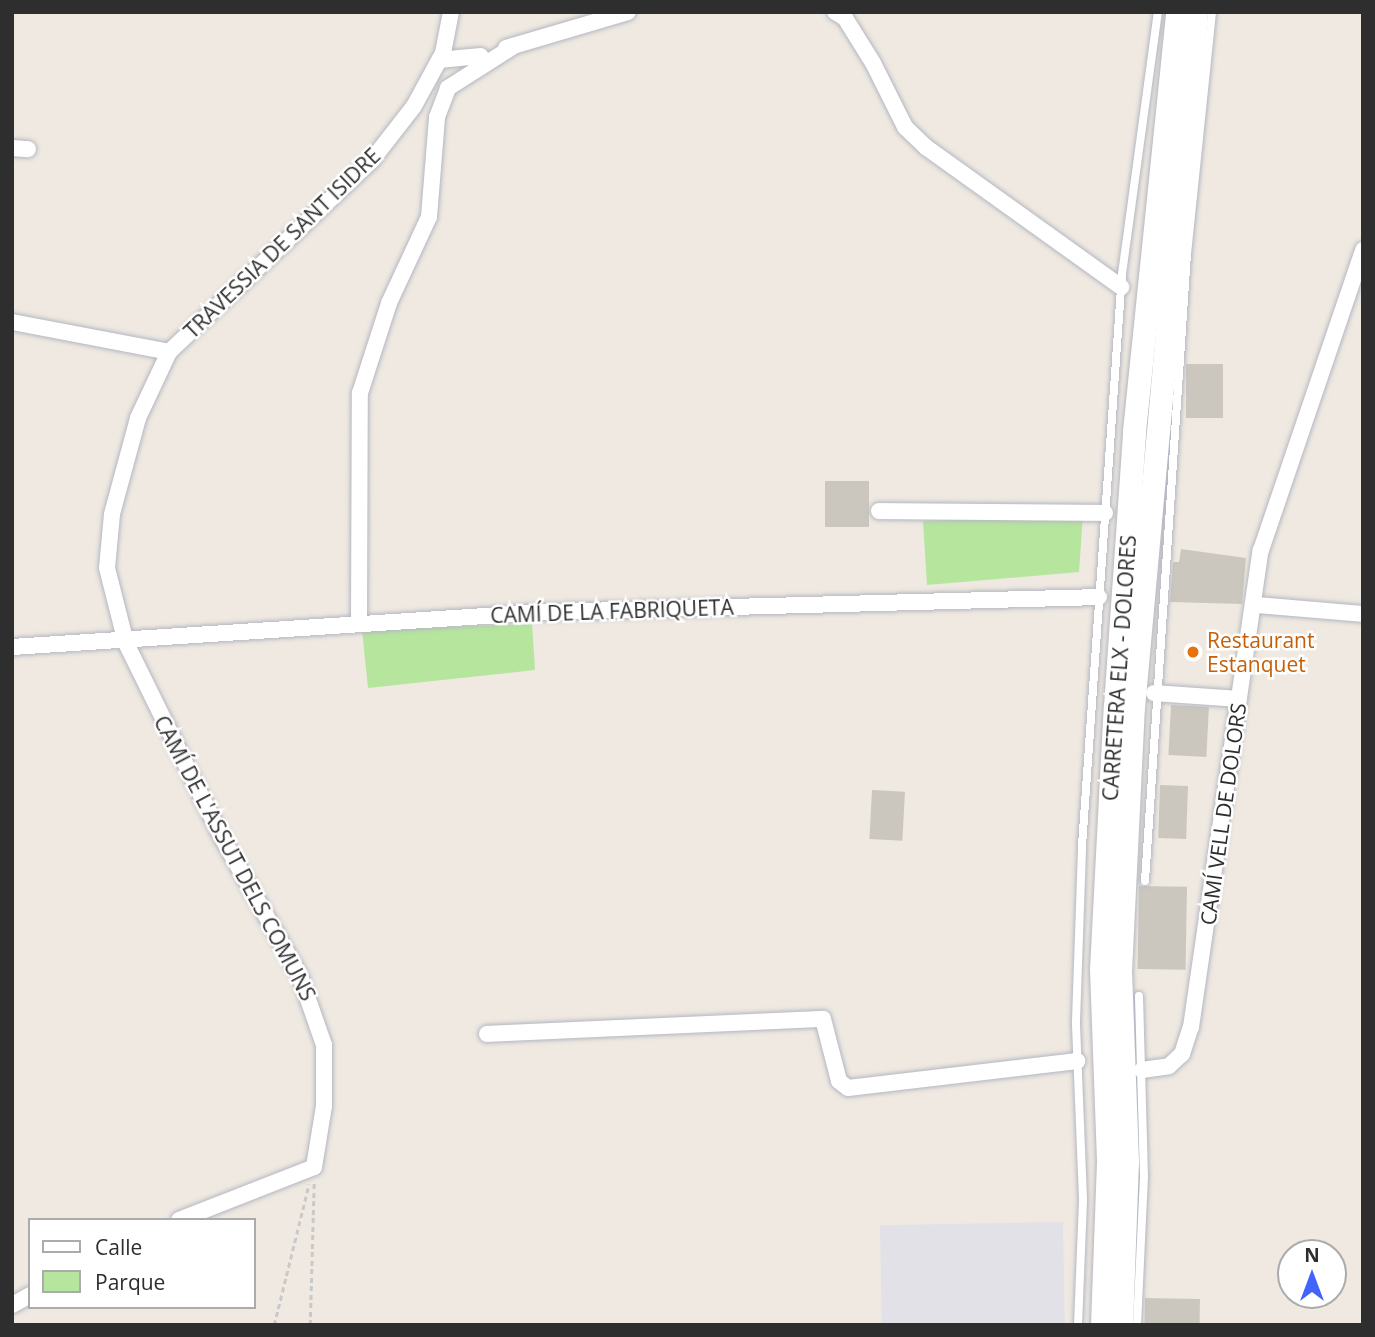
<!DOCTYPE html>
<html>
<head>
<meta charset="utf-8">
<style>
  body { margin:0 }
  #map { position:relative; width:1375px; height:1337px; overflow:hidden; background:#efe9e1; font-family:"Open Sans",sans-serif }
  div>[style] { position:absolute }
  .industrial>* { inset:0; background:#e3e1e8; transform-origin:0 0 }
  .green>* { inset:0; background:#b6e59e }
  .building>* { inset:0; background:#cbc7bf; transform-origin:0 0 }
  .path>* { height:2.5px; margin-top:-1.25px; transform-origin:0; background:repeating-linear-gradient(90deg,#c9c9c9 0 5px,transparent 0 8.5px) }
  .roads { filter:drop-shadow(0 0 2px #b4b7c1) drop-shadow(0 0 2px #b4b7c1) }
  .lane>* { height:8px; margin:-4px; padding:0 4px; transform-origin:4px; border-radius:4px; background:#fff }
  .street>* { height:16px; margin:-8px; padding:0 8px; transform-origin:8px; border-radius:8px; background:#fff }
  .secondary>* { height:23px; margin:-11.5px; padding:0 11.5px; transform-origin:11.5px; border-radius:11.5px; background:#fff }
  .dots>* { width:19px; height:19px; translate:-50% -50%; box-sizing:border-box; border:4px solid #fff; border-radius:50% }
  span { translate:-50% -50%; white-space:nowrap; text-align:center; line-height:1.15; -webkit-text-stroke:5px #fff; paint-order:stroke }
  .street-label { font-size:21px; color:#2e2e2e }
  .food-label { font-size:21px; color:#c56008 }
  .left { translate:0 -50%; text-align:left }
  .frame { position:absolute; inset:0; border:14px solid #2e2e2e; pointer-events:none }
  .legend { position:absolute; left:28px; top:1218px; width:228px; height:91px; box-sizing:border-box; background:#fff; border:2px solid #ababab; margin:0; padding:9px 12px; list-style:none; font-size:21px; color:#2e2e2e }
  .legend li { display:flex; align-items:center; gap:14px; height:35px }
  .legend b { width:35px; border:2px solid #ababab }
  .north { position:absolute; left:1277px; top:1239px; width:70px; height:70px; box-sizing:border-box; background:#fff; border:2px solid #ababab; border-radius:50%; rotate:0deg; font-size:19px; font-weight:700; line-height:28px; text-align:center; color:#2e2e2e }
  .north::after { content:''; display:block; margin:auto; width:24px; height:32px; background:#4264fb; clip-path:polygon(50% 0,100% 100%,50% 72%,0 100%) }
</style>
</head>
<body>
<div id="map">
  <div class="industrial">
    <i style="left:1063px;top:1222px;width:103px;height:183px;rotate:89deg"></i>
  </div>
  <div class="green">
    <i style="clip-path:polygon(1083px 514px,1079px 572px,927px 585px,923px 521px)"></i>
    <i style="clip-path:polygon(532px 624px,535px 670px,368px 688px,362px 630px)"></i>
  </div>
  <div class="building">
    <i style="left:1186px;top:364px;width:37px;height:54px"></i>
    <i style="left:825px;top:481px;width:44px;height:46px"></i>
    <i style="clip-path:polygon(1181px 549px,1246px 558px,1242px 604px,1170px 602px,1173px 562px,1179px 562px)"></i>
    <i style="left:1171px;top:705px;width:38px;height:50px;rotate:3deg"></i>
    <i style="left:1188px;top:786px;width:53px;height:28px;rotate:92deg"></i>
    <i style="left:872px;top:790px;width:33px;height:49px;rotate:3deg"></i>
    <i style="left:1139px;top:886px;width:48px;height:83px;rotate:1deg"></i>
    <i style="left:1145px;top:1298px;width:55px;height:27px;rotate:1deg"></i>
  </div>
  <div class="path">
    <i style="left:274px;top:1325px;width:145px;rotate:-76.1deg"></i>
    <i style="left:310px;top:1325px;width:144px;rotate:-88.4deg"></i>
  </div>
  <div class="roads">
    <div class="lane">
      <i style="left:1145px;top:881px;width:628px;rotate:-86.17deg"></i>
      <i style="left:1187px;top:254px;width:243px;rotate:-84.1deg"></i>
      <i style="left:1078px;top:1325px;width:126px;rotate:-87.7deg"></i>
      <i style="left:1083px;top:1199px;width:178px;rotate:-92.3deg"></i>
      <i style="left:1076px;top:1021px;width:175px;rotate:-88deg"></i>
      <i style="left:1082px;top:846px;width:573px;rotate:-86deg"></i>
      <i style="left:1122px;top:274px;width:264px;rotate:-82.2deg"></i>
      <i style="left:1137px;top:1325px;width:149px;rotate:-87.3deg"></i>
      <i style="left:1144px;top:1176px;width:180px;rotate:-91.6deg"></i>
    </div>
    <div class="street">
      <i style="left:835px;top:12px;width:12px;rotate:31deg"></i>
      <i style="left:845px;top:18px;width:53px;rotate:58.1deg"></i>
      <i style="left:873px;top:63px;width:72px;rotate:63.4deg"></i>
      <i style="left:905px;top:127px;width:30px;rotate:44deg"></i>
      <i style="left:927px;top:148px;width:239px;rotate:35.6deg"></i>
      <i style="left:506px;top:48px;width:127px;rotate:-16.4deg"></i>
      <i style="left:439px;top:60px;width:42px;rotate:-5.4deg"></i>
      <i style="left:12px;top:148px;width:16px;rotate:4deg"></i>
      <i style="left:12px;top:322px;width:160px;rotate:10.8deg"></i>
      <i style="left:879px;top:511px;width:226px;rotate:0.5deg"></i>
      <i style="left:1256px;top:605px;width:107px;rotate:4.8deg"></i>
      <i style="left:359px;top:623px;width:230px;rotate:-89.8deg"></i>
      <i style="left:360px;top:393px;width:95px;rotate:-72.1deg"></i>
      <i style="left:389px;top:303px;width:95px;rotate:-65.1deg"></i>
      <i style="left:429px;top:217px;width:100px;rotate:-85.4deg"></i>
      <i style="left:437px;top:117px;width:31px;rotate:-69deg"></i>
      <i style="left:448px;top:88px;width:78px;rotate:-32.5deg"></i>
      <i style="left:12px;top:647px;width:535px;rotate:-3.75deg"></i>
      <i style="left:546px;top:612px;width:553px;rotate:-1.55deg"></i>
      <i style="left:1154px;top:693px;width:85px;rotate:4deg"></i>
      <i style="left:487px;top:1034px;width:336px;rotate:-2.6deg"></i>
      <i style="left:823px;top:1019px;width:64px;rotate:75.5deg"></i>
      <i style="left:839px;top:1081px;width:11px;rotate:38deg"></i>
      <i style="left:848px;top:1088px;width:231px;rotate:-6.7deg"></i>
      <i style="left:1142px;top:1070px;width:27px;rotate:-8deg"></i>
      <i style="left:1169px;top:1066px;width:18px;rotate:-43deg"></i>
      <i style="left:1182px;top:1054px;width:28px;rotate:-72deg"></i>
      <i style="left:1191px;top:1027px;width:482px;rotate:-81.7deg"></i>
      <i style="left:1261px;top:550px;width:317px;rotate:-71.2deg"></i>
      <i style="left:179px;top:1220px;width:145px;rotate:-21.4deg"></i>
      <i style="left:314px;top:1167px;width:62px;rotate:-80.7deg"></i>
      <i style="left:324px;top:1106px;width:61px;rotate:-90deg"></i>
      <i style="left:324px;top:1045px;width:73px;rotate:-109.2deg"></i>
      <i style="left:300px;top:976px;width:161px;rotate:-119.4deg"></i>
      <i style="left:221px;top:836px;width:215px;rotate:-116.2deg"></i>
      <i style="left:126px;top:643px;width:77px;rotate:-104.2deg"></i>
      <i style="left:107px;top:568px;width:54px;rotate:-84.7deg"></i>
      <i style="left:112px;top:514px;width:99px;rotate:-74.8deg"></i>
      <i style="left:138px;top:418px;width:73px;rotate:-64.8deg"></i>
      <i style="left:169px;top:352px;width:279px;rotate:-43.4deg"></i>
      <i style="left:372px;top:160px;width:68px;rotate:-52.1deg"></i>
      <i style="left:414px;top:106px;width:60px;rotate:-61.3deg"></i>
      <i style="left:443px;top:53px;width:42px;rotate:-79deg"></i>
      <i style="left:12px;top:1305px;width:21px;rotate:-29deg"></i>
    </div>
    <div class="secondary">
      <i style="left:1102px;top:1325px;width:165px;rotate:-87.9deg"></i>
      <i style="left:1108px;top:1160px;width:191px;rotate:-92.1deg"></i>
      <i style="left:1101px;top:969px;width:263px;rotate:-87deg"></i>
      <i style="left:1115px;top:706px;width:276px;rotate:-86deg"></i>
      <i style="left:1134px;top:431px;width:421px;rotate:-84.1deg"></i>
      <i style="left:1121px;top:1325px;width:164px;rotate:-87.9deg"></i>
      <i style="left:1127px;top:1161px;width:190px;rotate:-92.1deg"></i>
      <i style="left:1120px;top:971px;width:263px;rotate:-87.2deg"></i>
      <i style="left:1133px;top:708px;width:699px;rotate:-84.83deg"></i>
    </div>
  </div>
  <div class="dots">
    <i style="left:1193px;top:652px;background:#e8710a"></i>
  </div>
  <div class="street-label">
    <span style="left:282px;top:243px;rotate:-44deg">TRAVESSIA DE SANT ISIDRE</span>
    <span style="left:612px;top:611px;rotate:-2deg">CAMÍ DE LA FABRIQUETA</span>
    <span style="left:1119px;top:668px;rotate:-86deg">CARRETERA ELX - DOLORES</span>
    <span style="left:1223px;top:814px;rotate:-82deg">CAMÍ VELL DE DOLORS</span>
    <span style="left:235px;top:858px;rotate:62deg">CAMÍ DE L'ASSUT DELS COMUNS</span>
  </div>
  <div class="food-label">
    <span class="left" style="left:1207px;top:652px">Restaurant<br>Estanquet</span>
  </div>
  <div class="frame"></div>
  <ul class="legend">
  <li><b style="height:9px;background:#fff"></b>Calle</li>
  <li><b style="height:19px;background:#b6e59e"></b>Parque</li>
  </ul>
  <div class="north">N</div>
</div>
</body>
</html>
